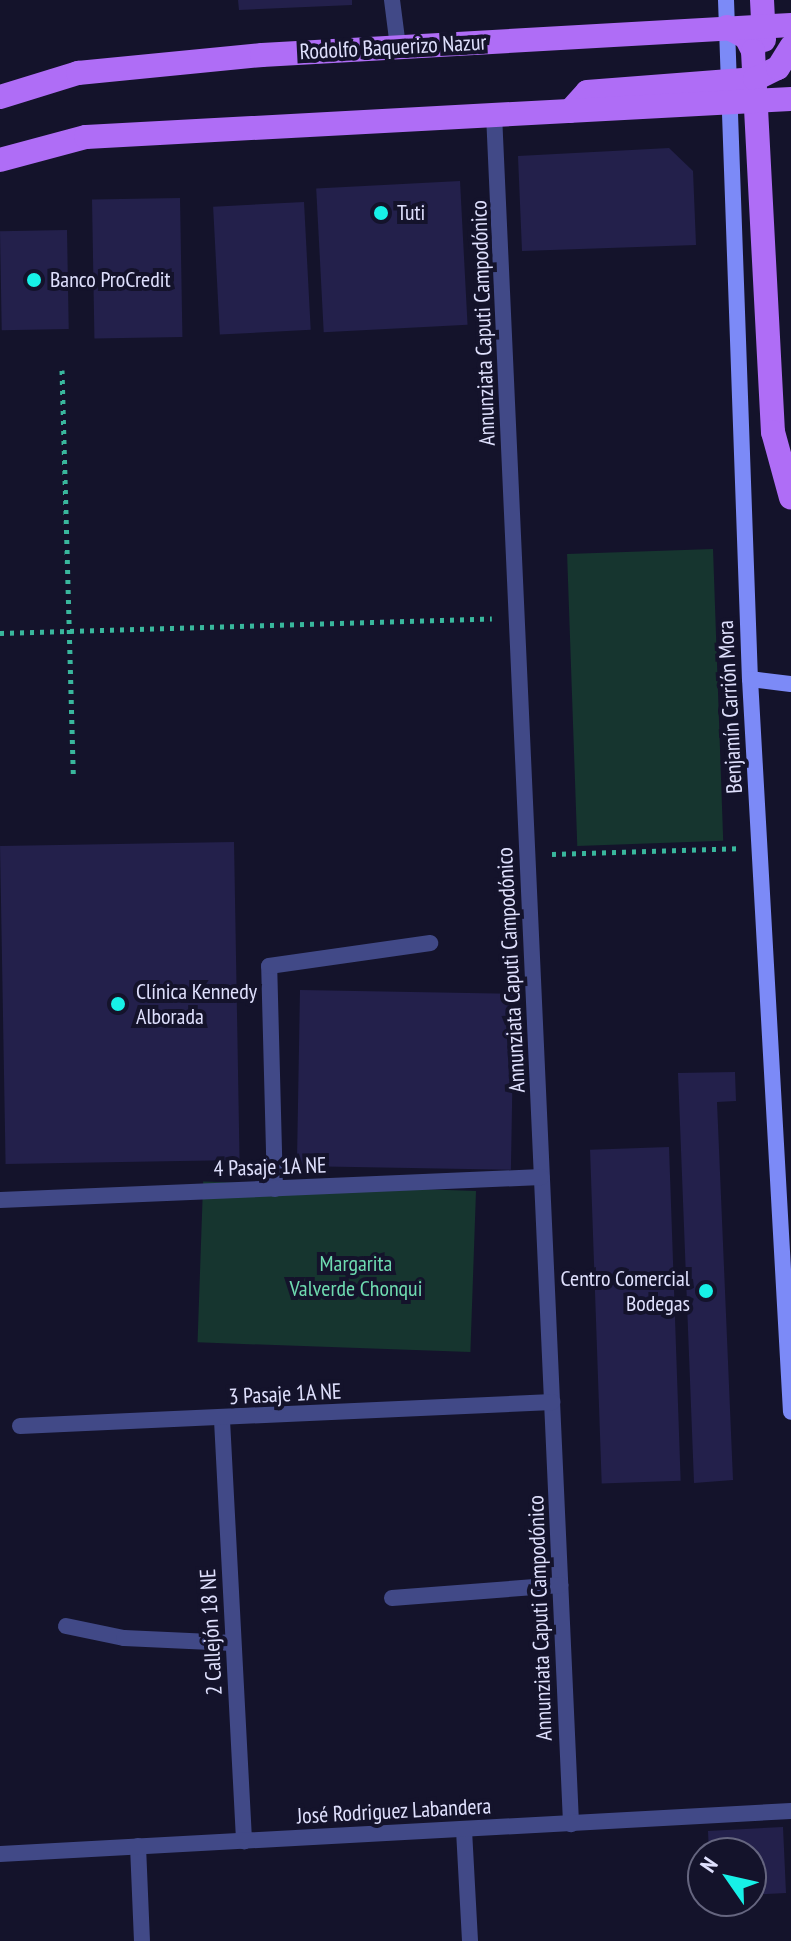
<!DOCTYPE html>
<html>
<head>
<meta charset="utf-8">
<style>
  body { margin:0 }
  #map { position:relative; width:791px; height:1941px; overflow:hidden; background:#14132b; font-family:"PT Sans Narrow",sans-serif }
  div>[style] { position:absolute }
  .green>* { inset:0; background:#16352f; transform-origin:0 0 }
  .building>* { inset:0; background:#23204b; transform-origin:0 0 }
  .path>* { height:5px; margin-top:-2.5px; transform-origin:0; background:repeating-linear-gradient(90deg,#39b79d 0 4px,transparent 0 10px) }
  .lane>* { height:16px; margin:-8px; padding:0 8px; transform-origin:8px; border-radius:8px; background:#414987 }
  .street>* { height:16px; margin:-8px; padding:0 8px; transform-origin:8px; border-radius:8px; background:#414987 }
  .secondary>* { height:16px; margin:-8px; padding:0 8px; transform-origin:8px; border-radius:8px; background:#7c8af7 }
  .primary>* { height:24px; margin:-12px; padding:0 12px; transform-origin:12px; border-radius:12px; background:#af6df6 }
  .dots>* { width:22px; height:22px; translate:-50% -50%; box-sizing:border-box; border:4px solid #14132b; border-radius:50% }
  span { translate:-50% -50%; white-space:nowrap; text-align:center; line-height:1.15; -webkit-text-stroke:8px #14132b; paint-order:stroke }
  .street-label { font-size:22px; color:#dfe0fd }
  .poi-label { font-size:22px; color:#dfe0fd }
  .left { translate:0 -50%; text-align:left }
  .right { translate:-100% -50%; text-align:right }
  .park-label { font-size:22px; color:#6edab0 }
  .north { position:absolute; left:687px; top:1837px; width:80px; height:80px; box-sizing:border-box; background:#14132b; border:2px solid #65657f; border-radius:50%; rotate:304deg; font-size:22px; font-weight:700; line-height:32px; text-align:center; color:#dfe0fd }
  .north::after { content:''; display:block; margin:auto; width:28px; height:36px; background:#17f1e7; clip-path:polygon(50% 0,100% 100%,50% 72%,0 100%) }
</style>
</head>
<body>
<div id="map">
  <div class="green">
    <i style="left:713px;top:549px;width:292px;height:146px;rotate:88deg"></i>
    <i style="left:476px;top:1191px;width:161px;height:273px;rotate:92deg"></i>
  </div>
  <div class="building">
    <i style="clip-path:polygon(238px 0,352px 0,352px 5px,239px 10px)"></i>
    <i style="clip-path:polygon(669px 148px,693px 171px,696px 245px,522px 251px,518px 156px)"></i>
    <i style="left:460px;top:181px;width:144px;height:144px;rotate:87deg"></i>
    <i style="left:180px;top:198px;width:139px;height:88px;rotate:89deg"></i>
    <i style="left:304px;top:202px;width:128px;height:91px;rotate:87deg"></i>
    <i style="left:67px;top:230px;width:99px;height:67px;rotate:89deg"></i>
    <i style="left:234px;top:842px;width:318px;height:234px;rotate:89deg"></i>
    <i style="left:300px;top:990px;width:214px;height:176px;rotate:1deg"></i>
    <i style="clip-path:polygon(735px 1072px,736px 1101px,717px 1102px,733px 1480px,694px 1483px,678px 1073px)"></i>
    <i style="left:669px;top:1147px;width:334px;height:79px;rotate:88deg"></i>
    <i style="clip-path:polygon(783px 1827px,786px 1893px,751px 1895px,751px 1853px,709px 1853px,708px 1831px)"></i>
  </div>
  <div class="path">
    <i style="left:62px;top:370px;width:405px;rotate:88.4deg"></i>
    <i style="left:0;top:633px;width:492px;rotate:-1.7deg"></i>
    <i style="left:552px;top:854px;width:186px;rotate:-1.8deg"></i>
  </div>
  <div class="lane">
    <i style="left:392px;top:0;width:47px;rotate:82.7deg"></i>
    <i style="left:275px;top:1189px;width:223px;rotate:-91.5deg"></i>
    <i style="left:269px;top:966px;width:163px;rotate:-8.1deg"></i>
    <i style="left:66px;top:1626px;width:59px;rotate:11.7deg"></i>
    <i style="left:124px;top:1638px;width:109px;rotate:2.6deg"></i>
  </div>
  <div class="street">
    <i style="left:494px;top:114px;width:1712px;rotate:87.42deg"></i>
    <i style="left:0;top:1200px;width:542px;rotate:-2.43deg"></i>
    <i style="left:222px;top:1420px;width:422px;rotate:87deg"></i>
    <i style="left:20px;top:1426px;width:533px;rotate:-2.58deg"></i>
    <i style="left:392px;top:1598px;width:169px;rotate:-4.4deg"></i>
    <i style="left:464px;top:1830px;width:111px;rotate:86.9deg"></i>
    <i style="left:138px;top:1846px;width:95px;rotate:87.6deg"></i>
    <i style="left:0;top:1854px;width:792px;rotate:-3.11deg"></i>
  </div>
  <div class="secondary">
    <i style="left:726px;top:0;width:679px;rotate:87.98deg"></i>
    <i style="left:750px;top:679px;width:734px;rotate:86.8deg"></i>
    <i style="left:750px;top:679px;width:41px;rotate:7deg"></i>
  </div>
  <div class="primary">
    <i style="left:762px;top:0;width:40px;rotate:87.1deg"></i>
    <i style="left:727px;top:27px;width:21px;rotate:28deg"></i>
    <i style="left:746px;top:37px;width:16px;rotate:63deg"></i>
    <i style="left:753px;top:51px;width:382px;rotate:87deg"></i>
    <i style="left:773px;top:432px;width:68px;rotate:74.7deg"></i>
    <i style="left:0;top:97px;width:82px;rotate:-17.1deg"></i>
    <i style="left:78px;top:73px;width:185px;rotate:-5.6deg"></i>
    <i style="left:262px;top:55px;width:530px;rotate:-3.25deg"></i>
    <i style="left:570px;top:111px;width:25px;rotate:-48deg"></i>
    <i style="left:587px;top:92px;width:169px;rotate:-4.4deg"></i>
    <i style="left:755px;top:79px;width:25px;rotate:-26deg"></i>
    <i style="left:778px;top:68px;width:25px;rotate:-58deg"></i>
    <i style="left:0;top:160px;width:89px;rotate:-15deg"></i>
    <i style="left:86px;top:137px;width:706px;rotate:-3.09deg"></i>
  </div>
  <div class="dots">
    <i style="left:381px;top:213px;background:#17f1e7"></i>
    <i style="left:34px;top:280px;background:#17f1e7"></i>
    <i style="left:118px;top:1004px;background:#17f1e7"></i>
    <i style="left:706px;top:1291px;background:#17f1e7"></i>
  </div>
  <div class="street-label">
    <span style="left:393px;top:47px;rotate:-3deg">Rodolfo Baquerizo Nazur</span>
    <span style="left:483px;top:323px;rotate:-92deg">Annunziata Caputi Campodónico</span>
    <span style="left:730px;top:707px;rotate:-93deg">Benjamín Carrión Mora</span>
    <span style="left:511px;top:970px;rotate:-93deg">Annunziata Caputi Campodónico</span>
    <span style="left:270px;top:1167px;rotate:-2deg">4 Pasaje 1A NE</span>
    <span style="left:285px;top:1394px;rotate:-3deg">3 Pasaje 1A NE</span>
    <span style="left:540px;top:1618px;rotate:-92deg">Annunziata Caputi Campodónico</span>
    <span style="left:211px;top:1632px;rotate:-93deg">2 Callejón 18 NE</span>
    <span style="left:394px;top:1811px;rotate:-3deg">José Rodriguez Labandera</span>
  </div>
  <div class="poi-label">
    <span class="left" style="left:397px;top:213px">Tuti</span>
    <span class="left" style="left:50px;top:280px">Banco ProCredit</span>
    <span class="left" style="left:136px;top:1004px">Clínica Kennedy<br>Alborada</span>
    <span class="right" style="left:690px;top:1291px">Centro Comercial<br>Bodegas</span>
  </div>
  <div class="park-label">
    <span style="left:356px;top:1276px">Margarita<br>Valverde Chonqui</span>
  </div>
  <div class="north">N</div>
</div>
</body>
</html>
